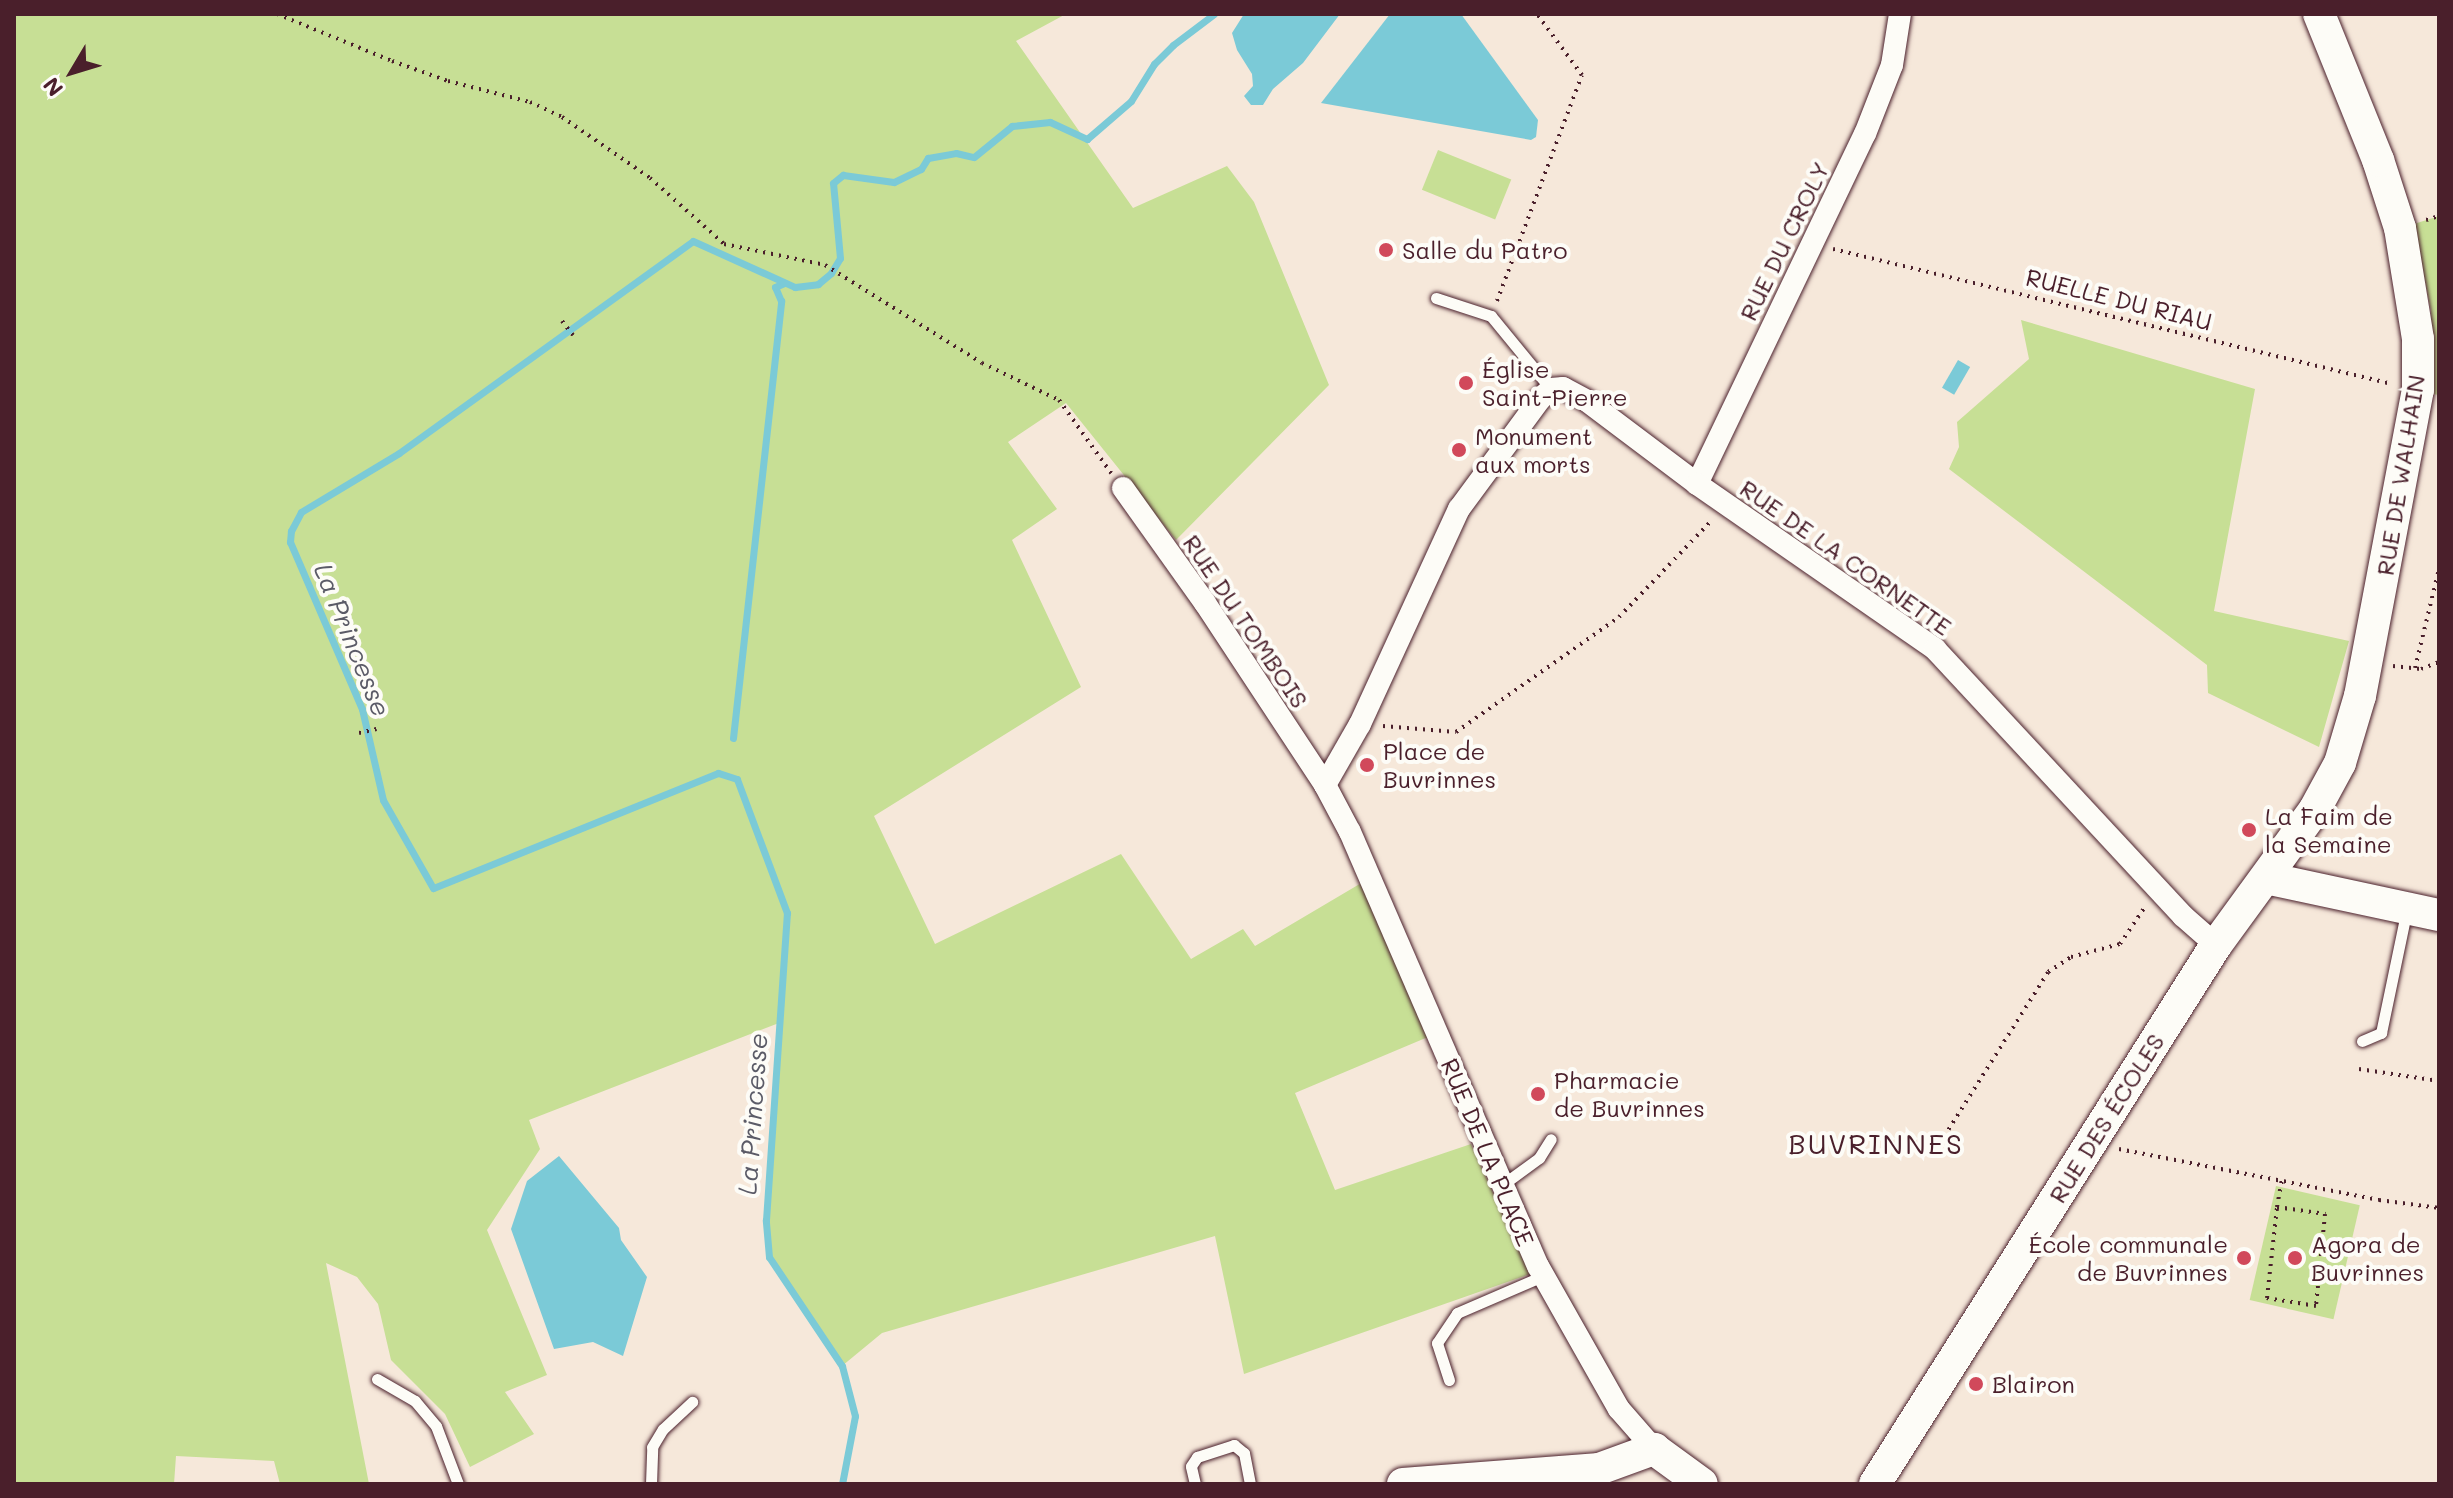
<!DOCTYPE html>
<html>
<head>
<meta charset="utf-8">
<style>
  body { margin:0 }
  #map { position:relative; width:2453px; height:1498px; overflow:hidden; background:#f6e8da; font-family:Mali,sans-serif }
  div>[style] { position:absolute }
  .green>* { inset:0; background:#c7df95; transform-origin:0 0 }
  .water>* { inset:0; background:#7bcad7; transform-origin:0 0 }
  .stream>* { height:7px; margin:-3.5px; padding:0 3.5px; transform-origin:3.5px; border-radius:3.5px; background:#7bcad7 }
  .path>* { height:4px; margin-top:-2px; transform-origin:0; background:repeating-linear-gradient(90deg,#4a1f2b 0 2px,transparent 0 8px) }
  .roads { filter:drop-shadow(0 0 2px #4a1f2b) drop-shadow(0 0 2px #4a1f2b) }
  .lane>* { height:11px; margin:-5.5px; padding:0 5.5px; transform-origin:5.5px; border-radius:5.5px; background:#fdfcf7 }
  .street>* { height:22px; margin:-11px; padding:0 11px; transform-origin:11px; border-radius:11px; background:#fdfcf7 }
  .secondary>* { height:32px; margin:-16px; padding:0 16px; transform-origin:16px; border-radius:16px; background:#fdfcf7 }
  .dots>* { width:22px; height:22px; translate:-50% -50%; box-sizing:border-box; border:4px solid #fdfcf7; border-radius:50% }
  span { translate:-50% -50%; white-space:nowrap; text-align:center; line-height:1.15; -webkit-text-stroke:8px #fdfcf7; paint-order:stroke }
  .street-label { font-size:24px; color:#4a1f2b }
  .poi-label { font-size:24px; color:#4a1f2b }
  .left { translate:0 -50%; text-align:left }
  .right { translate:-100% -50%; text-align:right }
  .water-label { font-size:26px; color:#5b5b67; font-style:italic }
  .quarter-label { font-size:28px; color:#4a1f2b; letter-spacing:2px }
  .frame { position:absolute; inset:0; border:16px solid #4a1f2b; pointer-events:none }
  .north { position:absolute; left:32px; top:32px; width:80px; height:80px; -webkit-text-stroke:6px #fdfcf7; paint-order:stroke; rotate:232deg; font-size:22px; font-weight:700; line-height:32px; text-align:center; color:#4a1f2b }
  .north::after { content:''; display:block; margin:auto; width:28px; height:36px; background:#4a1f2b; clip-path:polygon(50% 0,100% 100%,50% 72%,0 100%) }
</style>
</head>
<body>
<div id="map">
  <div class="green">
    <i style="clip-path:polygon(14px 14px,1066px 14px,1016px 41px,1133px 208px,1227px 166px,1254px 202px,1329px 385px,1176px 540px,1066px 403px,1008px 442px,1057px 509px,1012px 540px,1081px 687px,874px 816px,935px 944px,1121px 854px,1191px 959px,1243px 929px,1255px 946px,1363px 882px,1428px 1037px,1295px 1093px,1335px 1190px,1471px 1144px,1530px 1274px,1244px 1374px,1215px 1236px,882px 1333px,842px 1366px,769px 1257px,766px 1220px,779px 1023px,529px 1120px,540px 1149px,487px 1230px,547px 1375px,505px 1392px,534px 1434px,470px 1467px,445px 1414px,391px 1360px,378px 1304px,357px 1277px,326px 1263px,369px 1484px,280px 1484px,274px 1461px,176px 1456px,174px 1484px,14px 1484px)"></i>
    <i style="left:1438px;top:150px;width:79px;height:43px;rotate:22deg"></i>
    <i style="clip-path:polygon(2439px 216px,2439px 395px,2432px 394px,2431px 311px,2414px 224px)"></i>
    <i style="clip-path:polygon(2021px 320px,2255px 389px,2214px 611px,2349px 641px,2319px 747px,2208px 693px,2207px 665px,1949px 469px,1959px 447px,1957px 422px,2029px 359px)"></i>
    <i style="left:2276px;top:1186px;width:86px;height:117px;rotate:13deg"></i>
  </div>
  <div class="water">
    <i style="clip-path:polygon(1244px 14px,1340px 14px,1303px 63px,1273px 89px,1263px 105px,1251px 105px,1244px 96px,1253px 86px,1252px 74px,1237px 50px,1232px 33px)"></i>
    <i style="clip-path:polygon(1390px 14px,1461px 14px,1538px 120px,1536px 137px,1531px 140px,1321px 103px)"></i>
    <i style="left:1958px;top:360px;width:14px;height:32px;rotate:30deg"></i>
    <i style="clip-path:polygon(559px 1156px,619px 1228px,621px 1240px,647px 1277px,623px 1356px,593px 1342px,554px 1349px,511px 1229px,527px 1181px)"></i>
  </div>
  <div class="stream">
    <i style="left:733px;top:738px;width:440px;rotate:-83.7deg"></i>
    <i style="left:781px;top:301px;width:15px;rotate:-113deg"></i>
    <i style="left:775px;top:287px;width:10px;rotate:-24deg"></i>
    <i style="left:842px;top:1484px;width:69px;rotate:-79.2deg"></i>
    <i style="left:855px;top:1416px;width:52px;rotate:-104.6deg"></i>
    <i style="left:842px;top:1366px;width:131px;rotate:-123.8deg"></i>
    <i style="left:769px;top:1257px;width:37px;rotate:-95deg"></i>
    <i style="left:766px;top:1220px;width:308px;rotate:-86.1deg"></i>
    <i style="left:787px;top:913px;width:143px;rotate:-110.5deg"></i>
    <i style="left:737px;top:779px;width:20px;rotate:-162deg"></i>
    <i style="left:718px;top:773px;width:307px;rotate:158deg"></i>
    <i style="left:433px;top:888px;width:101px;rotate:-119.6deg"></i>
    <i style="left:383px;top:800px;width:93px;rotate:-103deg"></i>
    <i style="left:362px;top:709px;width:182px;rotate:-113.3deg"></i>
    <i style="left:290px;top:542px;width:11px;rotate:-85deg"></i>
    <i style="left:291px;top:531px;width:21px;rotate:-62deg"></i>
    <i style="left:301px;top:512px;width:114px;rotate:-31deg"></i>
    <i style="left:399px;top:453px;width:362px;rotate:-35.8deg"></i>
    <i style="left:693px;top:241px;width:112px;rotate:24.3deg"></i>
    <i style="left:795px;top:287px;width:23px;rotate:-7deg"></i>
    <i style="left:818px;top:284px;width:17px;rotate:-40deg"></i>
    <i style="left:831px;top:273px;width:17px;rotate:-59deg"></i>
    <i style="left:840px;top:258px;width:75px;rotate:-95.3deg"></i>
    <i style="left:833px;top:183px;width:13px;rotate:-39deg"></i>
    <i style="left:843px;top:175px;width:51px;rotate:7.8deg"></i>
    <i style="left:894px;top:182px;width:30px;rotate:-26deg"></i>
    <i style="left:921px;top:169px;width:13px;rotate:-58deg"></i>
    <i style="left:928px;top:158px;width:28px;rotate:-10deg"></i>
    <i style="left:956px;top:153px;width:18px;rotate:13deg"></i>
    <i style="left:974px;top:157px;width:49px;rotate:-39.2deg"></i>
    <i style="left:1012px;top:126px;width:38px;rotate:-6deg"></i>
    <i style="left:1050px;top:122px;width:41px;rotate:24.7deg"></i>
    <i style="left:1087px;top:139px;width:58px;rotate:-40.8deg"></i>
    <i style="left:1131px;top:101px;width:44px;rotate:-58.1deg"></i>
    <i style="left:1154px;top:64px;width:27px;rotate:-45deg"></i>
    <i style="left:1173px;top:45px;width:51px;rotate:-37.1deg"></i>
  </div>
  <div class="path">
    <i style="left:277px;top:14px;width:124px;rotate:22.2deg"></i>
    <i style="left:392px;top:61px;width:59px;rotate:19.7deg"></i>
    <i style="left:448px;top:81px;width:85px;rotate:14.4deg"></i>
    <i style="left:530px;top:102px;width:35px;rotate:25deg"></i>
    <i style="left:562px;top:117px;width:107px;rotate:34.7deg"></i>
    <i style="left:650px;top:178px;width:99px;rotate:41.7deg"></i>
    <i style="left:724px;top:244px;width:103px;rotate:11.7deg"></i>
    <i style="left:825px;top:265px;width:185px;rotate:32deg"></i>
    <i style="left:982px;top:363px;width:85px;rotate:25.7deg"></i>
    <i style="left:1059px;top:400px;width:90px;rotate:54.5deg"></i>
    <i style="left:2426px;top:220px;width:14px;rotate:-17deg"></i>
    <i style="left:1833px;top:249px;width:575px;rotate:13.58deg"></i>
    <i style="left:1497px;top:301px;width:241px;rotate:-69.4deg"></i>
    <i style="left:1582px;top:75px;width:76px;rotate:-126.4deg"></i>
    <i style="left:562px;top:321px;width:18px;rotate:52deg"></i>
    <i style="left:2393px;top:666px;width:28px;rotate:6deg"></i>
    <i style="left:2421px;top:669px;width:19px;rotate:-21deg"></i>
    <i style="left:2415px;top:668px;width:102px;rotate:-76.4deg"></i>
    <i style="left:1383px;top:726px;width:73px;rotate:4.7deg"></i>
    <i style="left:1456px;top:732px;width:199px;rotate:-35.2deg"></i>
    <i style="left:1619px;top:617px;width:134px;rotate:-46.2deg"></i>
    <i style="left:359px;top:733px;width:18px;rotate:-13deg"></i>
    <i style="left:2359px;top:1069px;width:81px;rotate:8.5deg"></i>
    <i style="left:1940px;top:1143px;width:202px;rotate:-57.7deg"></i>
    <i style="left:2048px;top:972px;width:27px;rotate:-33deg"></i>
    <i style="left:2071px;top:957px;width:51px;rotate:-14.9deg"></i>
    <i style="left:2120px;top:944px;width:45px;rotate:-56deg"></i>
    <i style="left:2119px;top:1149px;width:265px;rotate:11.1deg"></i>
    <i style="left:2379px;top:1200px;width:61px;rotate:7.6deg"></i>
    <i style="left:2277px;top:1207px;width:49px;rotate:8.3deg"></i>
    <i style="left:2325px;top:1214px;width:92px;rotate:95.6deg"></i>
    <i style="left:2316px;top:1306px;width:50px;rotate:-170.7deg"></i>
    <i style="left:2267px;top:1298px;width:92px;rotate:-83.7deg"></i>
    <i style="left:2277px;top:1207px;width:28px;rotate:-80deg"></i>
  </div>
  <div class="roads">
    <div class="lane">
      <i style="left:1436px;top:298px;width:58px;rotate:18.1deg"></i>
      <i style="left:1491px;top:316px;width:94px;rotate:50.6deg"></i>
      <i style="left:2362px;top:1041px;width:21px;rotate:-23deg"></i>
      <i style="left:2381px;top:1033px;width:127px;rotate:-78.2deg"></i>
      <i style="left:1502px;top:1185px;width:46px;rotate:-36.1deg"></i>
      <i style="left:1539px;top:1158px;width:22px;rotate:-58deg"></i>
      <i style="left:377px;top:1379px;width:44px;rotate:30.1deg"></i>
      <i style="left:415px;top:1401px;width:33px;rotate:50deg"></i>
      <i style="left:436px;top:1426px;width:62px;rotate:69.2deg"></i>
      <i style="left:1449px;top:1380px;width:39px;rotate:-108deg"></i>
      <i style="left:1437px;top:1343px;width:36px;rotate:-56deg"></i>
      <i style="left:1457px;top:1313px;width:94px;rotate:-23.3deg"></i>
      <i style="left:651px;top:1484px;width:37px;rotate:-88deg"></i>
      <i style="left:652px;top:1447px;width:21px;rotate:-59deg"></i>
      <i style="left:663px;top:1429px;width:40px;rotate:-43deg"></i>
      <i style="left:1195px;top:1484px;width:18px;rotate:-103deg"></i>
      <i style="left:1191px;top:1466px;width:11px;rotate:-56deg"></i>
      <i style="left:1197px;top:1457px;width:39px;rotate:-18deg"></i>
      <i style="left:1234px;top:1445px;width:13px;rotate:39deg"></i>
      <i style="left:1244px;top:1453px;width:32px;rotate:79deg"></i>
    </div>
    <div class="street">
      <i style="left:1697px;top:484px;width:388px;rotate:-64.4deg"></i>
      <i style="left:1865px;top:134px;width:74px;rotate:-68.6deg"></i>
      <i style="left:1892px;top:65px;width:52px;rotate:-81.1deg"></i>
      <i style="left:1123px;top:488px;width:141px;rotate:54.5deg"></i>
      <i style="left:1205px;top:603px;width:218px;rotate:56.6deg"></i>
      <i style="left:1325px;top:785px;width:53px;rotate:62deg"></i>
      <i style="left:1350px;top:832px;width:473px;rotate:66.6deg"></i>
      <i style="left:1538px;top:1266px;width:164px;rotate:60.5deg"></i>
      <i style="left:1619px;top:1409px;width:53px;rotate:48.8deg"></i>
      <i style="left:1325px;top:785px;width:70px;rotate:-60.2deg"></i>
      <i style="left:1360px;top:724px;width:237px;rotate:-65.3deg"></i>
      <i style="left:1459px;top:509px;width:137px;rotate:-53.6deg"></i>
      <i style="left:1540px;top:399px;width:15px;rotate:-42deg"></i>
      <i style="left:1551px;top:389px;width:12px;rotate:-5deg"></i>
      <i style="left:1563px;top:388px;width:27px;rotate:28deg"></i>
      <i style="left:1587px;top:401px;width:138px;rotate:37deg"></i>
      <i style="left:1697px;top:484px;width:290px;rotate:34.7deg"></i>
      <i style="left:1935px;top:649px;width:364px;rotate:47.1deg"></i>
      <i style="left:2183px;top:916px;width:44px;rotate:41.3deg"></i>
    </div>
    <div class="secondary">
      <i style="left:2266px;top:878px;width:177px;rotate:12.1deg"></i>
      <i style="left:1403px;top:1484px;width:197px;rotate:-4.4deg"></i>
      <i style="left:1599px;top:1469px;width:59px;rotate:-20deg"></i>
      <i style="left:1654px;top:1449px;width:59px;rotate:36.1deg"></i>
      <i style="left:1875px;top:1484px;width:638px;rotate:-57.68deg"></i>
      <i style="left:2216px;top:945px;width:168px;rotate:-53.9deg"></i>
      <i style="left:2315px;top:809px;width:52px;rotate:-61.5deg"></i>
      <i style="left:2340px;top:763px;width:70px;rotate:-73.4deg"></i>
      <i style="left:2360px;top:696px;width:311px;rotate:-79.3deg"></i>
      <i style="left:2418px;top:390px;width:51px;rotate:-90deg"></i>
      <i style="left:2418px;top:339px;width:112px;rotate:-99.2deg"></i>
      <i style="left:2400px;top:228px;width:71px;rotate:-107.9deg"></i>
      <i style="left:2378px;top:160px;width:157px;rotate:-112deg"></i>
    </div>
  </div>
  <div class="dots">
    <i style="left:1386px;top:250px;background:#d1495b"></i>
    <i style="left:1466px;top:383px;background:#d1495b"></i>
    <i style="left:1459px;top:450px;background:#d1495b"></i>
    <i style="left:1367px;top:765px;background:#d1495b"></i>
    <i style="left:2249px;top:830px;background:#d1495b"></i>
    <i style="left:1538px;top:1094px;background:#d1495b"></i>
    <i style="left:2244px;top:1258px;background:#d1495b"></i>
    <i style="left:2295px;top:1258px;background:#d1495b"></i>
    <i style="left:1976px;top:1384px;background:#d1495b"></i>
  </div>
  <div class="street-label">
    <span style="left:1784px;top:241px;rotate:-64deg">RUE DU CROLY</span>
    <span style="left:2119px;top:299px;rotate:14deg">RUELLE DU RIAU</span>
    <span style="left:2400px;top:475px;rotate:-81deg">RUE DE WALHAIN</span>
    <span style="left:1846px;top:557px;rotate:35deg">RUE DE LA CORNETTE</span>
    <span style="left:1246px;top:621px;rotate:56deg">RUE DU TOMBOIS</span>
    <span style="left:2106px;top:1118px;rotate:-58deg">RUE DES ÉCOLES</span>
    <span style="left:1488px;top:1152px;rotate:67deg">RUE DE LA PLACE</span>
  </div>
  <div class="poi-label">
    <span class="left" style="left:1402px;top:250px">Salle du Patro</span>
    <span class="left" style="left:1482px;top:383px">Église<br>Saint-Pierre</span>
    <span class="left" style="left:1475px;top:450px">Monument<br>aux morts</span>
    <span class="left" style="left:1383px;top:765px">Place de<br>Buvrinnes</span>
    <span class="left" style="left:2265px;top:830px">La Faim de<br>la Semaine</span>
    <span class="left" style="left:1554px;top:1094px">Pharmacie<br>de Buvrinnes</span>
    <span class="right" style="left:2228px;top:1258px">École communale<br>de Buvrinnes</span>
    <span class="left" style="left:2311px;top:1258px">Agora de<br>Buvrinnes</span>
    <span class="left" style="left:1992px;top:1384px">Blairon</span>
  </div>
  <div class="water-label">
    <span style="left:352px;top:640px;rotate:68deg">La Princesse</span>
    <span style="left:753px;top:1114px;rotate:-86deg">La Princesse</span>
  </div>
  <div class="quarter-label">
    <span style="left:1876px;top:1143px">BUVRINNES</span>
  </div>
  <div class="frame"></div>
  <div class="north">N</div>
</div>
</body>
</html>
